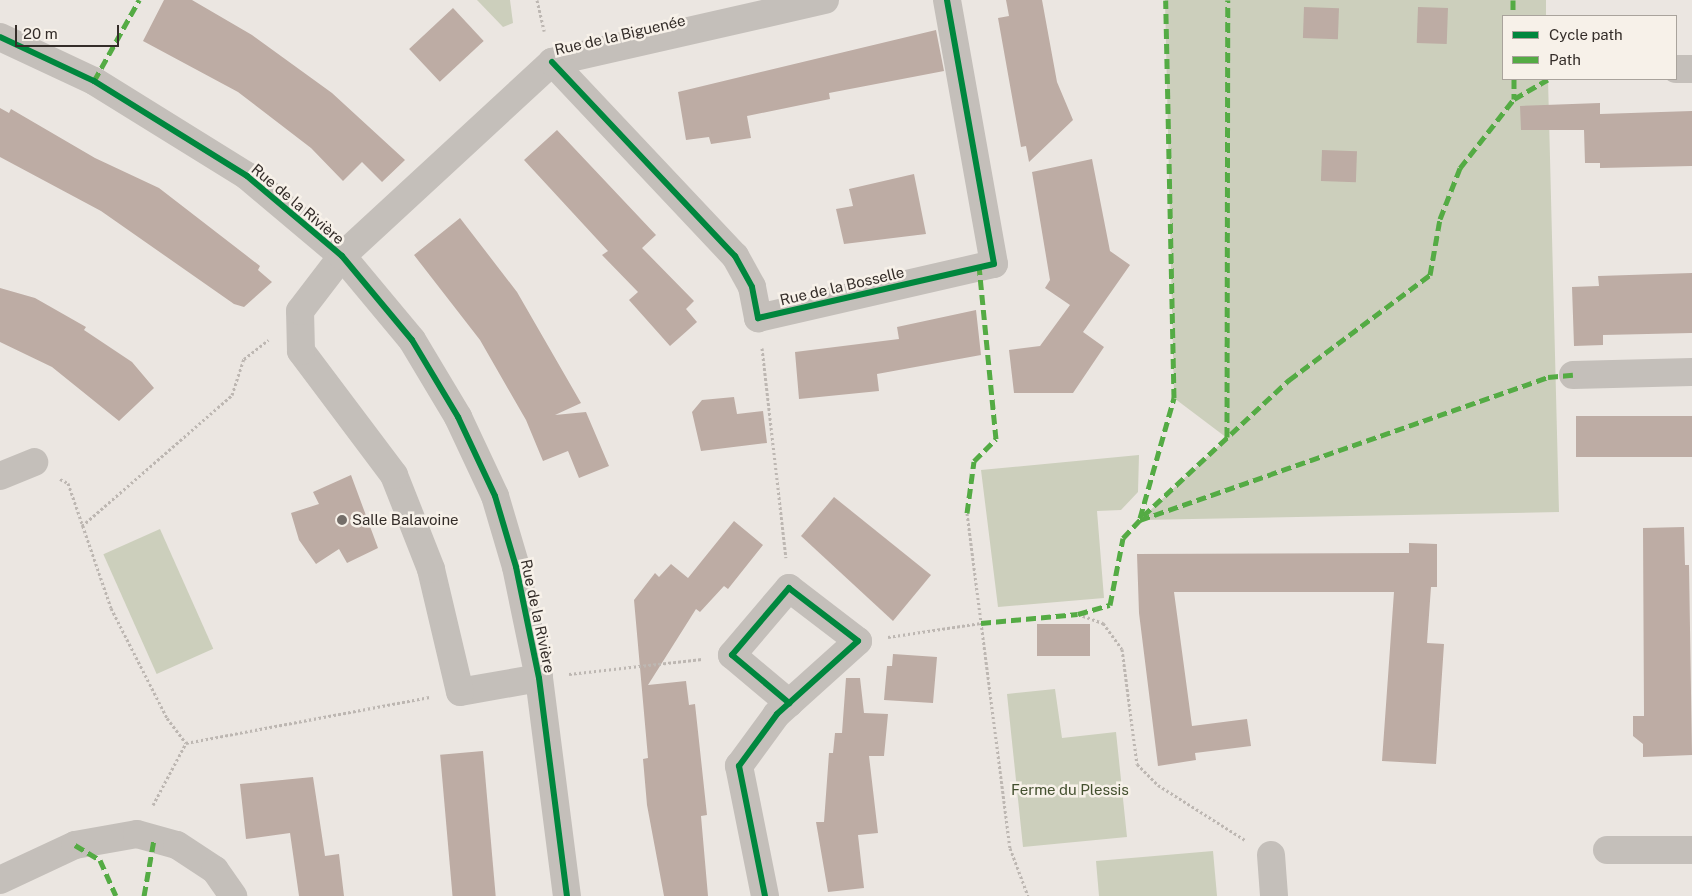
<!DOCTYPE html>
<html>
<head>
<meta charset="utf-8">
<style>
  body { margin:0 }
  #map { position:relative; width:1692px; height:896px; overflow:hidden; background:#ebe6e1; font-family:"Public Sans",sans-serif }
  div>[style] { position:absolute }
  .green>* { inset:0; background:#cccfbc; transform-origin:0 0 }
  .building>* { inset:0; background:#bdaca4; transform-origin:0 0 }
  .path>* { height:3px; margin-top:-1.5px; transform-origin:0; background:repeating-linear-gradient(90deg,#bdb7b2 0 2.5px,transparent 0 5px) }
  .minor>* { height:28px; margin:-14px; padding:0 14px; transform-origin:14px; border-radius:14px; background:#c4bfba }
  .quiet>* { height:5px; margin-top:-2.5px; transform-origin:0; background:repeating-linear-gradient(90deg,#54ab44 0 10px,transparent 0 15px) }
  .cycleway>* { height:6px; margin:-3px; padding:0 3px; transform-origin:3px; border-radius:3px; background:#00873e }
  .dots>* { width:14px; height:14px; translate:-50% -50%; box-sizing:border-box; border:2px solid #f7f1e9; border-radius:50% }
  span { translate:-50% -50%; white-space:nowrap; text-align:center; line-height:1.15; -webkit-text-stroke:5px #f7f1e9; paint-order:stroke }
  .street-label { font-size:15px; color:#342d29 }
  .poi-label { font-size:15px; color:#342d29 }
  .left { translate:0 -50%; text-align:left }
  .park-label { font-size:15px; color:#43502f }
  .legend { position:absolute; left:1502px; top:15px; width:175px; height:65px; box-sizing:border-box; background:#f7f1e9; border:1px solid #a9a39c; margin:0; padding:6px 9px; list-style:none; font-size:15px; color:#342d29 }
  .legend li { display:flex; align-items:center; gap:10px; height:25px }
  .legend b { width:25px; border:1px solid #a9a39c }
  .scale { position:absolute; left:15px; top:25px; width:104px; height:22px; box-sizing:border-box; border:2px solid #342d29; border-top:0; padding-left:6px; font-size:15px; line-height:18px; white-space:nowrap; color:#342d29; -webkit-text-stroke:4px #f7f1e9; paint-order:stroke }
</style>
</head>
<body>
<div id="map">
  <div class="green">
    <i style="clip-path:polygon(477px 0,510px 0,513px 23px,503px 27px)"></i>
    <i style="clip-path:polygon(1165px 0,1546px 0,1546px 16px,1503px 16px,1503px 79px,1548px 79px,1559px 512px,1140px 520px,1227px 438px,1174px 398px)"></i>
    <i style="clip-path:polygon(1139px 455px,1138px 492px,1121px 510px,1097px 511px,1104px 598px,998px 607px,981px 470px)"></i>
    <i style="left:160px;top:529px;width:131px;height:62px;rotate:66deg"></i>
    <i style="clip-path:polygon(1055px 689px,1062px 738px,1116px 732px,1127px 837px,1023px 847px,1007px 694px)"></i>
    <i style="clip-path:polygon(1213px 851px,1217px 896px,1099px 896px,1096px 861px)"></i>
  </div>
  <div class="building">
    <i style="clip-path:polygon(164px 0,192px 0,252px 35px,332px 93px,405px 160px,382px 182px,362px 162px,343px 181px,311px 148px,238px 92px,143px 41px)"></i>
    <i style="clip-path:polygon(1006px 0,1042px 0,1057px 82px,1073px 120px,1029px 162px,1026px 146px,1021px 147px,998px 18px,1009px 16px)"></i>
    <i style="left:1304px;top:7px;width:35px;height:31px;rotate:2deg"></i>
    <i style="left:1418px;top:7px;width:30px;height:36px;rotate:2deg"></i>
    <i style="left:453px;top:8px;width:45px;height:60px;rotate:47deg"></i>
    <i style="clip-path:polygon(936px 30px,944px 71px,829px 93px,830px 99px,747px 116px,751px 138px,711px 144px,709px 137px,686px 140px,678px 92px)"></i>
    <i style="clip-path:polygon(1600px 103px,1600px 114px,1692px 111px,1692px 166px,1600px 168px,1600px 163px,1585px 163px,1584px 130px,1521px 130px,1520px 106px)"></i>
    <i style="clip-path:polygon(0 108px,9px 113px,11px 109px,95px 158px,159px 188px,260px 266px,258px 270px,272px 282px,244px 307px,234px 304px,101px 211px,0 157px)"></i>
    <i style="clip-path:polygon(557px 130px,656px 235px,642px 248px,694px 301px,686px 309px,697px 322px,670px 346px,629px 300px,638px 292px,602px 255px,608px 251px,524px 160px)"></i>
    <i style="left:1322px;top:150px;width:35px;height:31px;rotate:2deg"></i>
    <i style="clip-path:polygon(1092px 159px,1110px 251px,1130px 265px,1083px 332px,1104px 347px,1073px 393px,1014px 393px,1009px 350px,1040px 346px,1070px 305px,1045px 288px,1050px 280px,1032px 172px)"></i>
    <i style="clip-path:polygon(914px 174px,926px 234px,844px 244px,836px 209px,853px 206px,849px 189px)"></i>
    <i style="clip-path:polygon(460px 218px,517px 292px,581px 403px,555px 415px,586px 412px,609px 466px,579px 478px,568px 451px,543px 461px,526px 420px,480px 340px,414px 255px)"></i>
    <i style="clip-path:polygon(1692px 273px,1692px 333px,1603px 335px,1603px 345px,1574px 346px,1572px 287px,1599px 286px,1598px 276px)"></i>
    <i style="clip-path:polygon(0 288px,35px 298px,86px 327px,84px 330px,132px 362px,154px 388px,119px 421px,52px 367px,0 342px)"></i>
    <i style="clip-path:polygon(976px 310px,981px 355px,877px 374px,879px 391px,799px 399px,795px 352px,899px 339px,897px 327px)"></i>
    <i style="clip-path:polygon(734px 397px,737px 414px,763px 411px,767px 443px,701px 451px,692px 412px,702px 400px)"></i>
    <i style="left:1692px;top:416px;width:41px;height:116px;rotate:90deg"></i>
    <i style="clip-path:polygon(351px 475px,378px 548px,347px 563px,339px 549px,316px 564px,299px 540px,291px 513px,319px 504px,313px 492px)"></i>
    <i style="clip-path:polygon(834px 497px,931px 575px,893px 621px,801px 536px)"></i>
    <i style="clip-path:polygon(734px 521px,763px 545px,728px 589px,724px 586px,700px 612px,696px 609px,648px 685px,686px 681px,689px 705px,695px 704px,707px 815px,701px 816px,708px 896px,664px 896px,647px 805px,643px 759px,648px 758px,634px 600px,655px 573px,659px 577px,671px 564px,688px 578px)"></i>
    <i style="clip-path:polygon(1684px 527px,1685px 565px,1689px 565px,1692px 755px,1643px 757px,1643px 744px,1633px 736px,1633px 716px,1644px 716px,1643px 528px)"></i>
    <i style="clip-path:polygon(1409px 543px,1437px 544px,1437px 587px,1431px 587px,1427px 643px,1444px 644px,1436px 764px,1382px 761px,1394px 592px,1174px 592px,1192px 726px,1247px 719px,1251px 746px,1195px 753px,1196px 760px,1158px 766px,1139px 613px,1137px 554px,1409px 553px)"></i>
    <i style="left:1037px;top:624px;width:53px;height:32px"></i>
    <i style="clip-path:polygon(893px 654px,937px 657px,933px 703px,884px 700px,887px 666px,892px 666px)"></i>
    <i style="clip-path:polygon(846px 678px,860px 678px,864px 713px,888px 714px,884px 756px,869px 756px,878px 833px,858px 835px,864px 888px,828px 892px,816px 822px,824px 822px,829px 753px,833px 753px,835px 733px,842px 733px)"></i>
    <i style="left:483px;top:751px;width:146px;height:43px;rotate:85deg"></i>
    <i style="clip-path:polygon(313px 777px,325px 856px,339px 854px,344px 896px,299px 896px,290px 833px,246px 839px,240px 784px)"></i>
  </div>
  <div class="path">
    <i style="left:537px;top:0;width:32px;rotate:77deg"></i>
    <i style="left:762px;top:348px;width:211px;rotate:83.5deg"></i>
    <i style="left:60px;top:479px;width:9px;rotate:27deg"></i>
    <i style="left:68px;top:483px;width:132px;rotate:71deg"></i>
    <i style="left:111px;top:608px;width:123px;rotate:63deg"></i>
    <i style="left:167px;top:718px;width:31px;rotate:53deg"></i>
    <i style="left:967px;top:513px;width:338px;rotate:82.7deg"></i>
    <i style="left:1010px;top:848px;width:51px;rotate:69.4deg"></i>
    <i style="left:82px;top:526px;width:199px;rotate:-41.1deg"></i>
    <i style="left:232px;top:395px;width:38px;rotate:-72deg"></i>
    <i style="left:244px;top:359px;width:31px;rotate:-38deg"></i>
    <i style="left:1078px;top:614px;width:27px;rotate:20deg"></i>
    <i style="left:1103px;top:623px;width:32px;rotate:54deg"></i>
    <i style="left:1122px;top:649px;width:116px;rotate:82.6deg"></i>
    <i style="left:1137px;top:764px;width:30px;rotate:45deg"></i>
    <i style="left:1158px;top:785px;width:103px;rotate:32.3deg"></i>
    <i style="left:888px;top:637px;width:94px;rotate:-8.6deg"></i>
    <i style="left:569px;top:674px;width:134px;rotate:-6.4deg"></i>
    <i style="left:153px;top:805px;width:70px;rotate:-62deg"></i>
    <i style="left:186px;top:743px;width:248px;rotate:-10.7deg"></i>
  </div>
  <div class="minor">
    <i style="left:0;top:37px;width:104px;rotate:25.1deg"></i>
    <i style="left:94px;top:81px;width:180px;rotate:31.8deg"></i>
    <i style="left:247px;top:176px;width:124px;rotate:40.1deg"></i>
    <i style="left:342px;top:256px;width:109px;rotate:50.2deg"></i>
    <i style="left:412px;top:340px;width:90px;rotate:59.1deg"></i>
    <i style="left:458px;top:417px;width:87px;rotate:64.9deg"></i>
    <i style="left:495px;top:496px;width:74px;rotate:73.5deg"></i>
    <i style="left:516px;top:567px;width:113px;rotate:78.3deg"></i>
    <i style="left:539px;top:678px;width:220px;rotate:82.7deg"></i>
    <i style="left:552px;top:62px;width:267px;rotate:46.7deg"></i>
    <i style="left:735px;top:256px;width:35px;rotate:61deg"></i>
    <i style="left:752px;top:287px;width:32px;rotate:79deg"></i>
    <i style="left:758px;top:318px;width:242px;rotate:-12.9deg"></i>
    <i style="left:994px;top:264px;width:268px;rotate:-100.1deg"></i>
    <i style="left:1676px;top:69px;width:16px"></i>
    <i style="left:1573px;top:375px;width:119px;rotate:-1.4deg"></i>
    <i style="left:0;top:476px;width:37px;rotate:-22deg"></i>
    <i style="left:539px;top:678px;width:80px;rotate:170deg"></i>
    <i style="left:460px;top:692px;width:126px;rotate:-103.3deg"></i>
    <i style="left:431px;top:569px;width:101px;rotate:-111.5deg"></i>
    <i style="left:394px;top:475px;width:155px;rotate:-126.9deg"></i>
    <i style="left:301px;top:351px;width:40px;rotate:-91.4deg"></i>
    <i style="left:300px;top:311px;width:69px;rotate:-52.6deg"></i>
    <i style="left:342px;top:256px;width:286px;rotate:-42.7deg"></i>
    <i style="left:552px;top:62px;width:280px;rotate:-12.8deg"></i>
    <i style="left:1607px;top:850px;width:85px"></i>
    <i style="left:1271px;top:855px;width:41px;rotate:85.8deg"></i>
    <i style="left:0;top:880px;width:83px;rotate:-25deg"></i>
    <i style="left:75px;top:845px;width:63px;rotate:-10.1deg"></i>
    <i style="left:137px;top:834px;width:41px;rotate:15.4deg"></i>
    <i style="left:177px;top:845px;width:45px;rotate:33.3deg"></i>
    <i style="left:215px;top:870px;width:32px;rotate:55deg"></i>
    <i style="left:765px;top:896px;width:133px;rotate:-101.3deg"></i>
    <i style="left:739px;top:766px;width:64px;rotate:-53.8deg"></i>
    <i style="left:777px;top:714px;width:109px;rotate:-42deg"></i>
    <i style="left:858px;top:641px;width:87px;rotate:-142.5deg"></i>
    <i style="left:789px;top:588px;width:88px;rotate:130.4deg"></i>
    <i style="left:732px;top:655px;width:75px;rotate:40.1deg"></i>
  </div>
  <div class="quiet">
    <i style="left:1513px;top:0;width:16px;rotate:90deg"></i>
    <i style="left:1514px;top:79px;width:20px;rotate:90deg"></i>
    <i style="left:94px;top:81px;width:93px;rotate:-60.9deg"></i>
    <i style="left:1227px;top:437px;width:437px;rotate:-89.9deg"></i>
    <i style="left:967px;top:513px;width:52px;rotate:-82.3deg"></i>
    <i style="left:974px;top:461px;width:31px;rotate:-45deg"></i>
    <i style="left:996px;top:439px;width:173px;rotate:-95.6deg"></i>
    <i style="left:1143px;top:516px;width:200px;rotate:-43deg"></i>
    <i style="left:1289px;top:380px;width:176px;rotate:-36.7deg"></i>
    <i style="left:1430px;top:275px;width:57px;rotate:-79.9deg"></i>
    <i style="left:1440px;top:219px;width:55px;rotate:-68.6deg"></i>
    <i style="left:1460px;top:168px;width:88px;rotate:-52deg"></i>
    <i style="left:1514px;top:99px;width:39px;rotate:-30deg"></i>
    <i style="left:1140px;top:518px;width:125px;rotate:-74.2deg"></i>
    <i style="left:1174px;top:398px;width:398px;rotate:-91.2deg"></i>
    <i style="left:981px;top:623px;width:97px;rotate:-5.3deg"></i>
    <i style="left:1078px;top:614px;width:33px;rotate:-16deg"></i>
    <i style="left:1110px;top:605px;width:68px;rotate:-79deg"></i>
    <i style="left:1123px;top:538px;width:25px;rotate:-47deg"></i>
    <i style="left:1140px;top:520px;width:432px;rotate:-19.3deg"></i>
    <i style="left:1548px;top:377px;width:25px;rotate:-5deg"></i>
    <i style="left:75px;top:845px;width:29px;rotate:31deg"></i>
    <i style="left:100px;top:860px;width:39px;rotate:66deg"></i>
    <i style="left:144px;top:896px;width:58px;rotate:-80deg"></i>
  </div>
  <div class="cycleway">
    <i style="left:0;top:37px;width:104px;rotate:25.1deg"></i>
    <i style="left:94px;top:81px;width:180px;rotate:31.8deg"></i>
    <i style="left:247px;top:176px;width:124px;rotate:40.1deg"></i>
    <i style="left:342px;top:256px;width:109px;rotate:50.2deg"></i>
    <i style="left:412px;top:340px;width:90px;rotate:59.1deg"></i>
    <i style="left:458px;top:417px;width:87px;rotate:64.9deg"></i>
    <i style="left:495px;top:496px;width:74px;rotate:73.5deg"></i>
    <i style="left:516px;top:567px;width:113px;rotate:78.3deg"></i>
    <i style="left:539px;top:678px;width:220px;rotate:82.7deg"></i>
    <i style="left:552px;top:62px;width:267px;rotate:46.7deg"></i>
    <i style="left:735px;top:256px;width:35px;rotate:61deg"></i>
    <i style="left:752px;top:287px;width:32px;rotate:79deg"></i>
    <i style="left:758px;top:318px;width:242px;rotate:-12.9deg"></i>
    <i style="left:994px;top:264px;width:268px;rotate:-100.1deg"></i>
    <i style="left:765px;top:896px;width:133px;rotate:-101.3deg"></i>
    <i style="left:739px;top:766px;width:64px;rotate:-53.8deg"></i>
    <i style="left:777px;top:714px;width:109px;rotate:-42deg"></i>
    <i style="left:858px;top:641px;width:87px;rotate:-142.5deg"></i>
    <i style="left:789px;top:588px;width:88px;rotate:130.4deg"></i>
    <i style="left:732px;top:655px;width:75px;rotate:40.1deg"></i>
  </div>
  <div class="dots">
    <i style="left:342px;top:520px;background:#746e69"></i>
  </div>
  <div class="street-label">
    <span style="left:620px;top:35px;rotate:-13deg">Rue de la Biguenée</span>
    <span style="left:298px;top:204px;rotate:40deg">Rue de la Rivière</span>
    <span style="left:842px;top:286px;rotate:-13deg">Rue de la Bosselle</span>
    <span style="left:538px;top:616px;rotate:78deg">Rue de la Rivière</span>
  </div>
  <div class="poi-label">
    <span class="left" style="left:352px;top:520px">Salle Balavoine</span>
  </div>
  <div class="park-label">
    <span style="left:1070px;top:790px">Ferme du Plessis</span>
  </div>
  <ul class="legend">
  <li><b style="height:6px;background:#00873e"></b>Cycle path</li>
  <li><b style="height:6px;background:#54ab44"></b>Path</li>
  </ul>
  <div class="scale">20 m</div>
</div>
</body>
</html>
